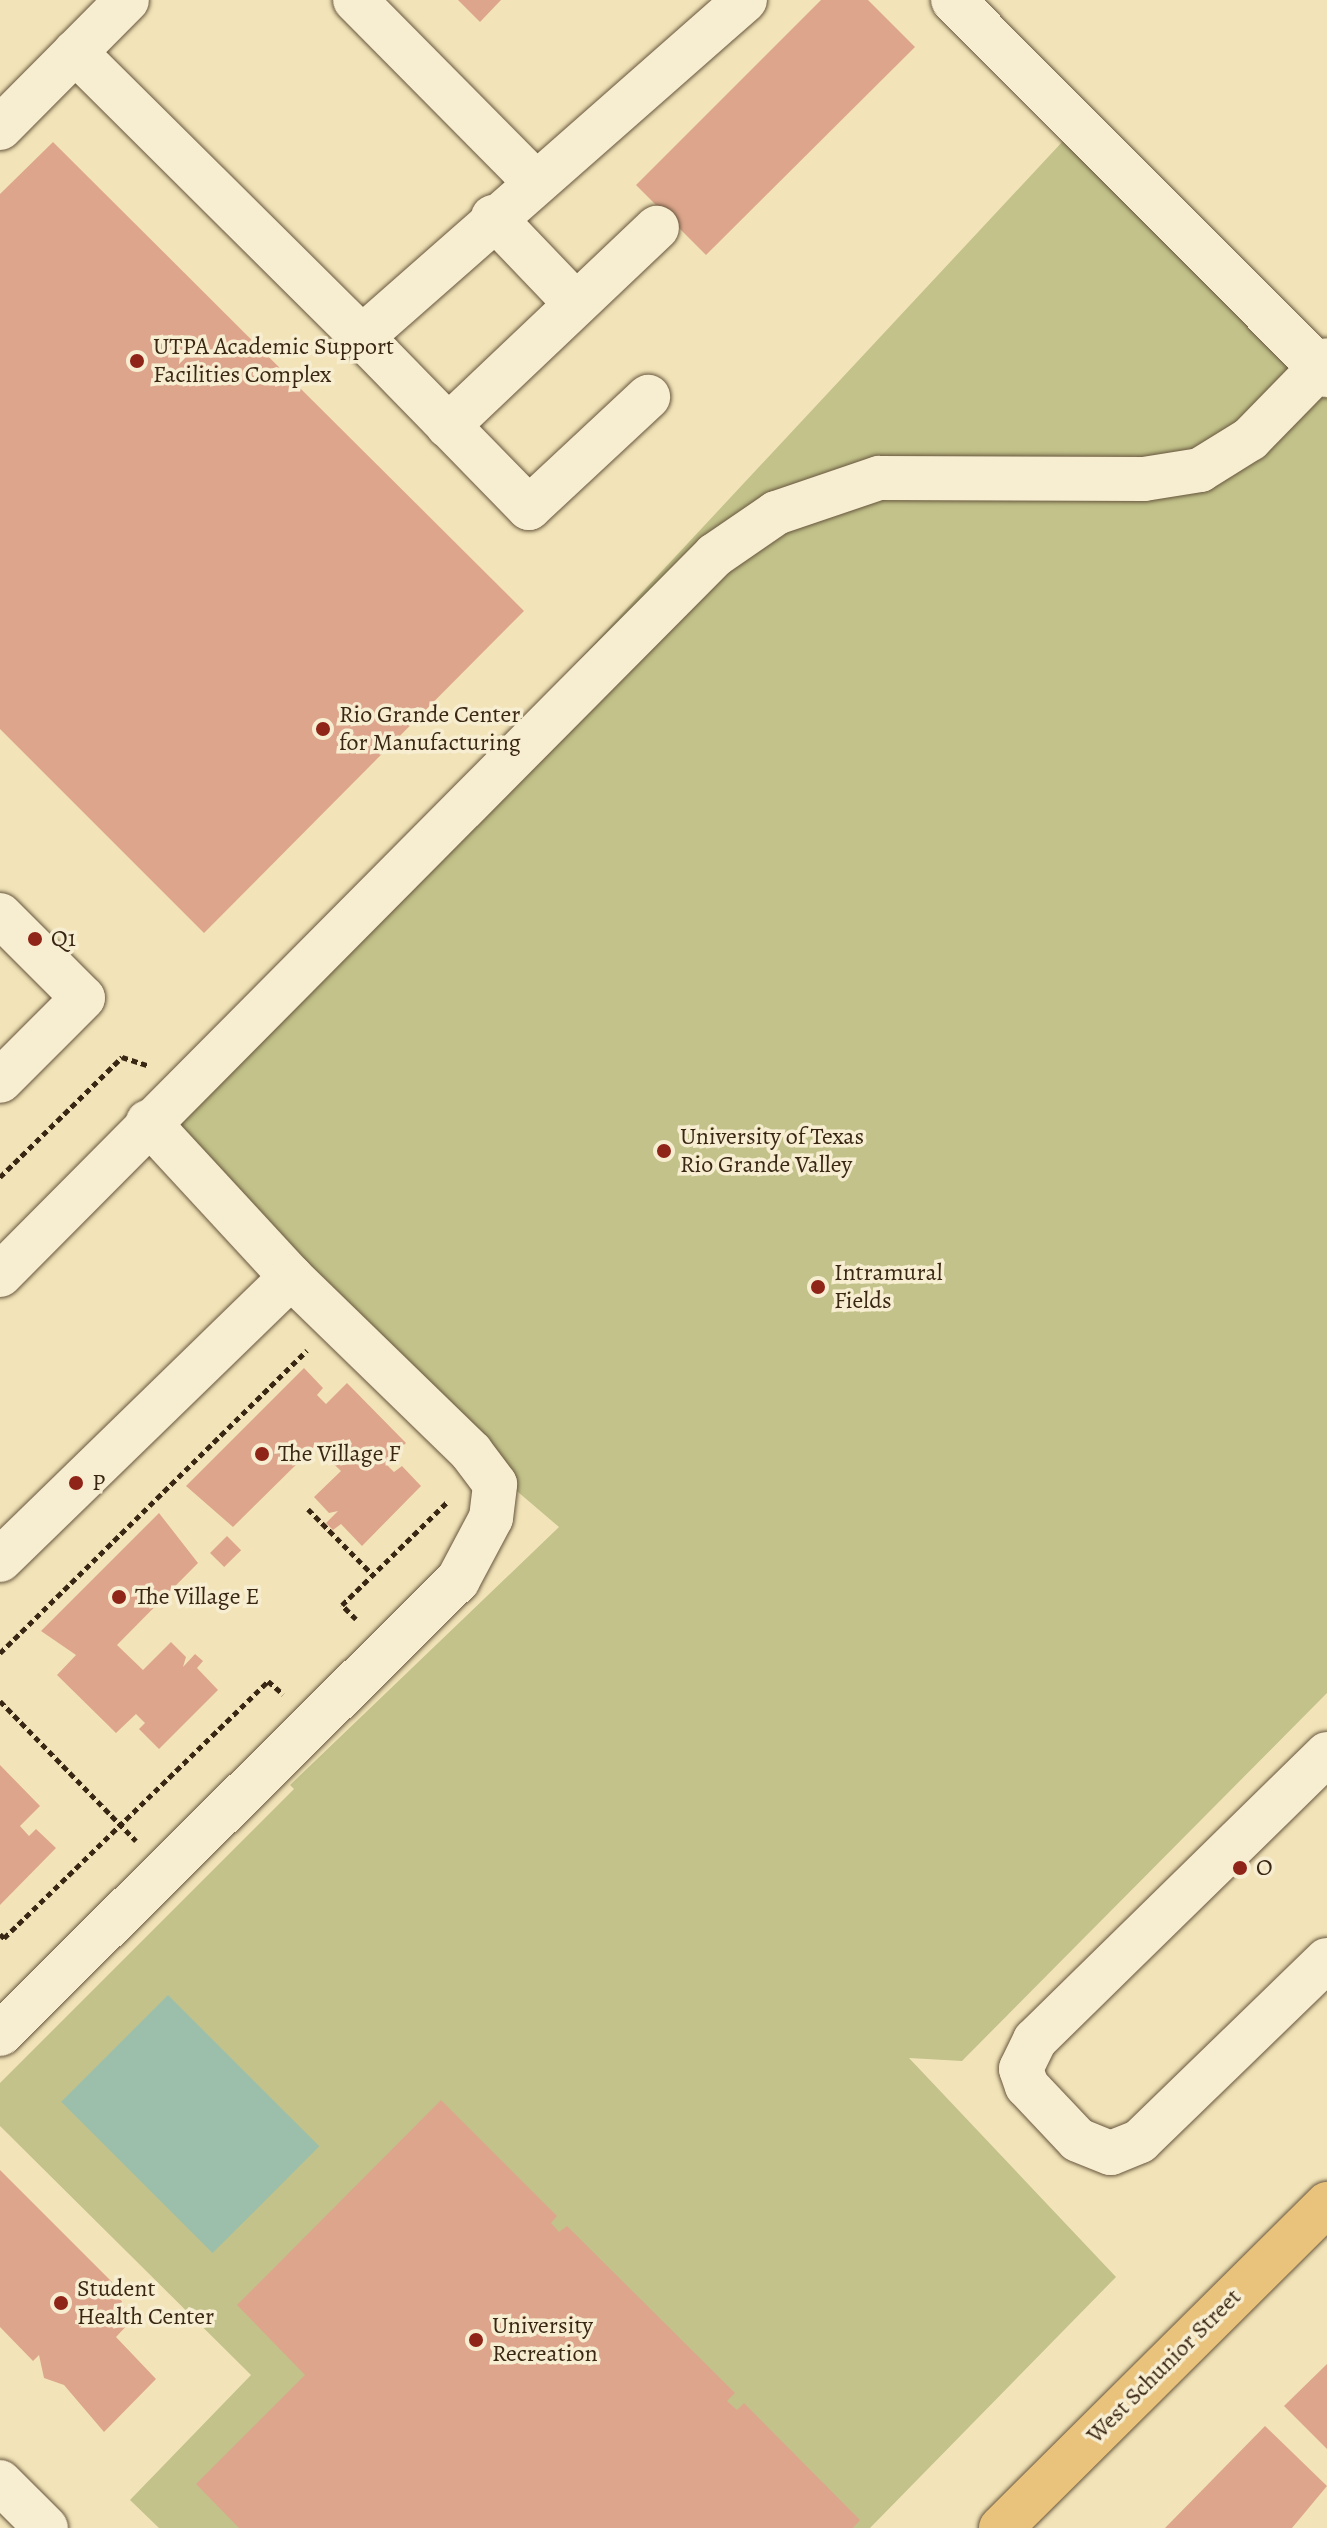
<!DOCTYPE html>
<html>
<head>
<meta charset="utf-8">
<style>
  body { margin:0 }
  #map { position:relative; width:1327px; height:2528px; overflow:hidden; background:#f2e4b8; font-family:Alegreya,serif }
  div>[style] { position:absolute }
  .green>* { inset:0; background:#c2c28a }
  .water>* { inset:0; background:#9cbfab; transform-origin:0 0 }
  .building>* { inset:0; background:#dda68c; transform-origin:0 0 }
  .path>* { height:5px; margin-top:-2.5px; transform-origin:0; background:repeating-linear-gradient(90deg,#392714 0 6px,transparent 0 10px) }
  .roads { filter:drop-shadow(0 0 2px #67563d) drop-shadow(0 0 2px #67563d) }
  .minor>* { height:44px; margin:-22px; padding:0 22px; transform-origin:22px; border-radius:22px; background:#f7edd1 }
  .major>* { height:44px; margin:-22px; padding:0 22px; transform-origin:22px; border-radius:22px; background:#e9c27c }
  .dots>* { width:22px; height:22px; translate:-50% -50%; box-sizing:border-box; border:4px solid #f7edd1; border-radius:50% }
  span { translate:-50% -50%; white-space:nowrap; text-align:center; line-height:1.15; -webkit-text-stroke:7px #f7edd1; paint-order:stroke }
  .poi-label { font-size:24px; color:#392714 }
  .left { translate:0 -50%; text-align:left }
  .street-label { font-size:24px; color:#392714 }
</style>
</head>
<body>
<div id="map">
  <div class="green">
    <i style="clip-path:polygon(1077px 126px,1327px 375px,1327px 1693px,962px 2061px,909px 2058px,1116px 2277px,870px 2528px,159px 2528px,130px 2500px,251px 2375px,0 2126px,0 2083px,294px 1789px,290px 1785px,559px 1527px,471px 1452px,148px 1122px)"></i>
  </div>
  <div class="water">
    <i style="left:168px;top:1995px;width:214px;height:151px;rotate:45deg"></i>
  </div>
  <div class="building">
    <i style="clip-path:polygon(458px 0,501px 0,480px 22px)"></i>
    <i style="clip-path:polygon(821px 0,868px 0,915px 47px,706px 255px,636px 185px)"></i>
    <i style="clip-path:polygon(53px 142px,524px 611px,204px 933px,0 729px,0 194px)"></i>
    <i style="clip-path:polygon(304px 1368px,323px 1388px,317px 1395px,326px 1404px,347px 1383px,406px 1443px,385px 1463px,394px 1472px,402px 1466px,421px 1486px,362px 1546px,341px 1524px,333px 1530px,326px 1523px,338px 1511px,329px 1513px,314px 1497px,341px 1471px,315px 1446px,233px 1527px,186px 1486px)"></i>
    <i style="clip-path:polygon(159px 1513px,198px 1563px,117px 1645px,143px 1670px,171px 1642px,186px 1657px,183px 1667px,195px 1654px,203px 1661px,197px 1668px,218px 1690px,159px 1749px,139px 1729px,145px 1723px,136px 1714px,116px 1733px,57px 1675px,76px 1655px,41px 1631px)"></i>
    <i style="left:227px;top:1536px;width:20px;height:24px;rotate:45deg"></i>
    <i style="clip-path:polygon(0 1765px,40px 1806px,20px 1826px,29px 1836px,36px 1829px,56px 1848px,0 1905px)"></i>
    <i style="clip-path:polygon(441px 2100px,557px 2216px,551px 2223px,559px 2232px,567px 2226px,735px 2393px,727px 2401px,737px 2410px,744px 2403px,860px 2520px,853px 2528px,239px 2528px,196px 2484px,305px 2375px,237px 2305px)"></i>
    <i style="clip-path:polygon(0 2170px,112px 2282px,99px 2296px,121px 2300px,132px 2320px,116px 2337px,156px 2379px,104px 2432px,64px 2385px,44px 2378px,39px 2355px,33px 2361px,0 2327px)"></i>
    <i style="clip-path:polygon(1327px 2364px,1327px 2449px,1284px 2406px)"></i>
    <i style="clip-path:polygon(1265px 2426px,1327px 2486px,1292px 2528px,1165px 2528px)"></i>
  </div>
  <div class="path">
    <i style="left:0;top:1177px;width:171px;rotate:-44.5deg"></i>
    <i style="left:122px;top:1057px;width:28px;rotate:18deg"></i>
    <i style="left:308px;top:1509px;width:93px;rotate:45.4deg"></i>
    <i style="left:356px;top:1619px;width:20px;rotate:-135deg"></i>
    <i style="left:342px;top:1605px;width:147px;rotate:-44.4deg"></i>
    <i style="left:0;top:1653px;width:431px;rotate:-44.6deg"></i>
    <i style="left:0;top:1701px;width:195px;rotate:45.8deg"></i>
    <i style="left:0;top:1934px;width:6px;rotate:45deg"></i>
    <i style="left:4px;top:1938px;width:368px;rotate:-44.2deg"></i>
    <i style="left:268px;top:1681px;width:20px;rotate:41deg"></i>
  </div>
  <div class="roads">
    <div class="minor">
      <i style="left:355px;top:0;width:255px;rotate:45.3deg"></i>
      <i style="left:953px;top:0;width:530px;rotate:45.08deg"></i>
      <i style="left:75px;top:52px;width:404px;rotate:44.8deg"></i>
      <i style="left:362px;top:337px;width:510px;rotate:-41.34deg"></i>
      <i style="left:0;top:128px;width:180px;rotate:-45.2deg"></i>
      <i style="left:493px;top:217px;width:120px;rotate:46.3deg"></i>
      <i style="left:362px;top:337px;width:239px;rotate:45.7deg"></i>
      <i style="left:529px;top:508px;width:163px;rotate:-43deg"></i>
      <i style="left:448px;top:426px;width:288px;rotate:-43.5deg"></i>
      <i style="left:0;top:915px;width:117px;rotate:45deg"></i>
      <i style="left:83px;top:998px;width:117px;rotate:135deg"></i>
      <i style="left:0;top:1275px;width:1015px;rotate:-45.2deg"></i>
      <i style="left:715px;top:555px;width:74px;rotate:-34.5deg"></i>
      <i style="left:776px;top:513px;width:109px;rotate:-18.8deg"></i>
      <i style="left:879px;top:478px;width:265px;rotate:0.2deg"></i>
      <i style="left:1144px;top:479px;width:57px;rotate:-9.1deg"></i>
      <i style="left:1200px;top:470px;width:59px;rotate:-31.8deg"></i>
      <i style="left:1250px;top:439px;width:110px;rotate:-45.7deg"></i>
      <i style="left:0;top:1560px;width:406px;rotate:-44.2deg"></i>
      <i style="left:291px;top:1277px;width:211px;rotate:-132.7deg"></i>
      <i style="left:1327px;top:1754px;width:409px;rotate:135.6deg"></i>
      <i style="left:1035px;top:2040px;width:32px;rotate:116deg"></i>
      <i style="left:1021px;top:2069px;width:18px;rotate:71deg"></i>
      <i style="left:1027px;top:2086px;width:74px;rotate:46.6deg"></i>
      <i style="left:1078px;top:2140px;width:35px;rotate:22deg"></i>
      <i style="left:1111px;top:2153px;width:31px;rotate:-22deg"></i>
      <i style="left:1140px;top:2141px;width:260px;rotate:-44.1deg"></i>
      <i style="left:0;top:2034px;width:645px;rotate:-44.75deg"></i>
      <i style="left:458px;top:1580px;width:70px;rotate:-62deg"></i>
      <i style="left:491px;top:1518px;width:34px;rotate:-83deg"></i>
      <i style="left:495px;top:1484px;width:40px;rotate:-127deg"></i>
      <i style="left:471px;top:1452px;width:251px;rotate:-135.8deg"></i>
      <i style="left:0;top:2482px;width:65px;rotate:45deg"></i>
    </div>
    <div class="major">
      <i style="left:1001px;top:2528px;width:460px;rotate:-44.8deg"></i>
    </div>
  </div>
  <div class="dots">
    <i style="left:137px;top:361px;background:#8f2418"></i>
    <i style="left:323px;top:729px;background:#8f2418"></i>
    <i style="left:35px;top:939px;background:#8f2418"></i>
    <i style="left:664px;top:1151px;background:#8f2418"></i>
    <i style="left:818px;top:1287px;background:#8f2418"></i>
    <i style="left:262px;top:1454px;background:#8f2418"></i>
    <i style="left:76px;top:1483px;background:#8f2418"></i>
    <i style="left:119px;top:1597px;background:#8f2418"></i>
    <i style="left:1240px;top:1868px;background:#8f2418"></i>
    <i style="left:61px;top:2303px;background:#8f2418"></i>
    <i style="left:476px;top:2340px;background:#8f2418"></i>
  </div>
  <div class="poi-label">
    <span class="left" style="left:153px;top:361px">UTPA Academic Support<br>Facilities Complex</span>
    <span class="left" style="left:339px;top:729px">Rio Grande Center<br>for Manufacturing</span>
    <span class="left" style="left:51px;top:939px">Q1</span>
    <span class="left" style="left:680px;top:1151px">University of Texas<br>Rio Grande Valley</span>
    <span class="left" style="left:834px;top:1287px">Intramural<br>Fields</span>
    <span class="left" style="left:278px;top:1454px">The Village F</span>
    <span class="left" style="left:92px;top:1483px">P</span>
    <span class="left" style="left:135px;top:1597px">The Village E</span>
    <span class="left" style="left:1256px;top:1868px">O</span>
    <span class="left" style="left:77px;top:2303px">Student<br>Health Center</span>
    <span class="left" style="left:492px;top:2340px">University<br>Recreation</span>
  </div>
  <div class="street-label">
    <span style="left:1164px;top:2366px;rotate:-45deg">West Schunior Street</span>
  </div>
</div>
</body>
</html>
